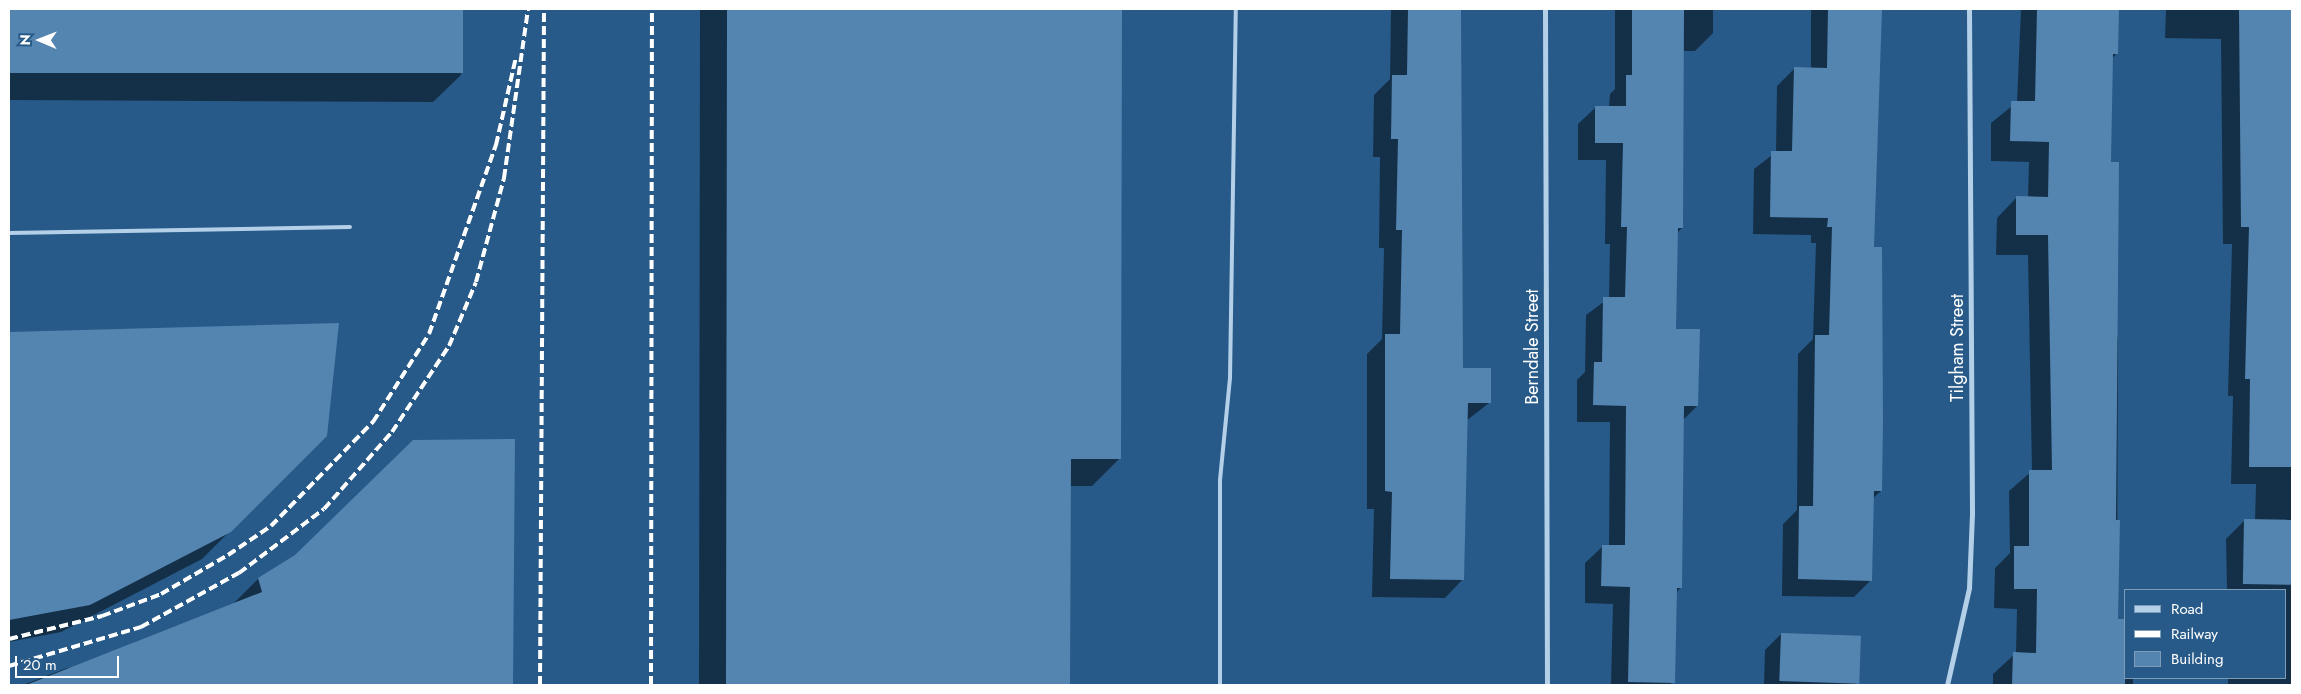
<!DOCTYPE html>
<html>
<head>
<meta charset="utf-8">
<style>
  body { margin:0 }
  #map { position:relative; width:2301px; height:694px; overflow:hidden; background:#275a88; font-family:Jost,sans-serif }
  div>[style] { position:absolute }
  .shadow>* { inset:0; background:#0007 }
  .building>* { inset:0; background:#5485b1; transform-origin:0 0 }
  .service>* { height:4px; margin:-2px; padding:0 2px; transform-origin:2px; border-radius:2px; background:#b4d0e9 }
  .minor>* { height:5px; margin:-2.5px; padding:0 2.5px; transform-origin:2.5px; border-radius:2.5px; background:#b4d0e9 }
  .rail>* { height:4px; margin-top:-2px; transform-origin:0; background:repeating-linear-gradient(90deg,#fff 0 9px,transparent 0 13px) }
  span { translate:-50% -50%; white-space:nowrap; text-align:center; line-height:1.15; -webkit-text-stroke:4px #275a88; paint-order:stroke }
  .street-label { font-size:18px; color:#fff }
  .frame { position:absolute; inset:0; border:10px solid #fff; pointer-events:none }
  .legend { position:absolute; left:2124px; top:589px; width:162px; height:90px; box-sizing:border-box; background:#275a88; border:1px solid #7d9cb8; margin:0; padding:6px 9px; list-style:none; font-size:15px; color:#fff }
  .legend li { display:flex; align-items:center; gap:10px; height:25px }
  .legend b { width:25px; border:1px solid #7d9cb8 }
  .north { position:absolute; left:15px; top:15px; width:50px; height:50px; -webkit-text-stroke:4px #275a88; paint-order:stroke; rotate:271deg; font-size:14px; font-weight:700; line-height:20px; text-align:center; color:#fff }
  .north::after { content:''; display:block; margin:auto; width:18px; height:22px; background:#fff; clip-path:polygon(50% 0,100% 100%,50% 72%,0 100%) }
  .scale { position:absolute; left:15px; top:656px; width:104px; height:22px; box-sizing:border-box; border:2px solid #fff; border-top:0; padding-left:6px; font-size:15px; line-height:18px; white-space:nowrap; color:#fff; -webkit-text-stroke:4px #275a88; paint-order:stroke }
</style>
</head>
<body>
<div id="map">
  <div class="shadow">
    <i style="clip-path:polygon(9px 9px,461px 9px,461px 75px,433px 102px,9px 100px)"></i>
    <i style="clip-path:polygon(700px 9px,1121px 9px,1120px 458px,1092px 486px,1070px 486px,1069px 685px,699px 685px)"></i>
    <i style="clip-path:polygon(1391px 9px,1460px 9px,1462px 369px,1489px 403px,1466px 421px,1463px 579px,1445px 598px,1372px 597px,1374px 509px,1367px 509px,1367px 354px,1382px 339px,1384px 248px,1379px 248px,1380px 157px,1373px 157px,1374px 95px,1390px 79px)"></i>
    <i style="clip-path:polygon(1615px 9px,1713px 9px,1713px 33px,1695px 51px,1683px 51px,1682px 228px,1677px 233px,1675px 330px,1697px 406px,1683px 420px,1681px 587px,1676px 593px,1671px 685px,1611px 685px,1613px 604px,1585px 603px,1585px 563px,1603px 546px,1609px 546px,1610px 422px,1577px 422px,1577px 380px,1585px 372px,1586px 315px,1609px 298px,1610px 244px,1605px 244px,1606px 160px,1578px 160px,1578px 124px,1596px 107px,1609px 107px,1610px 94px,1615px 89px)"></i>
    <i style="clip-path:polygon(1811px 9px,1880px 9px,1873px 248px,1881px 491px,1872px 499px,1871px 580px,1854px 597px,1782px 596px,1783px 524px,1797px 510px,1798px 354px,1813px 339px,1816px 243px,1811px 243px,1811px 235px,1753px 234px,1754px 169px,1776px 152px,1777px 86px,1794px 69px,1811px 69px)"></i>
    <i style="clip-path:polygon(2021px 9px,2118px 9px,2117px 53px,2112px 59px,2110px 164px,2114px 337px,2118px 337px,2117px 620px,2125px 678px,2133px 678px,2133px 685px,1993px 685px,1993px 674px,2016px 653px,2017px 609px,1994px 608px,1995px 568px,2010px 553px,2009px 491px,2032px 471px,2028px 255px,1996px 255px,1997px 218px,2017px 197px,2028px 197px,2029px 162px,1991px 161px,1991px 123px,2017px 102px)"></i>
    <i style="clip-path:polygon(2166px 9px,2292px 9px,2292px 685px,2228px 685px,2228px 678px,2285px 678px,2285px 590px,2227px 590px,2226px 539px,2244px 521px,2255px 521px,2256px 484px,2231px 484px,2233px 396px,2228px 396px,2232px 244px,2223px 244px,2221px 39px,2165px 38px)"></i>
    <i style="clip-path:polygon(338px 324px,326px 435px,202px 559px,61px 632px,9px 642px,9px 333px)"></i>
    <i style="clip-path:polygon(514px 441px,512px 685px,23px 685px,67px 668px,115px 662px,135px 642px,233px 604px,258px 579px)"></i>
    <i style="clip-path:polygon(1781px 634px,1857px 684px,1764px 685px,1765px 650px)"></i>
  </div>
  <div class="building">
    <i style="left:9px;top:9px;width:454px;height:64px"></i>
    <i style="clip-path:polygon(727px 9px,1122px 9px,1121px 459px,1071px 459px,1070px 685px,726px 685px)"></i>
    <i style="clip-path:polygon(1408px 9px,1461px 9px,1463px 368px,1491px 368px,1491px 403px,1468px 403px,1464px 580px,1390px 579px,1392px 492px,1385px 491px,1385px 334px,1400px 334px,1402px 230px,1396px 230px,1398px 139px,1391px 139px,1392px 75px,1407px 75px)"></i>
    <i style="clip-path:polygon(1632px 9px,1684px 9px,1683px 228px,1678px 228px,1676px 329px,1700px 329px,1698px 406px,1684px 406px,1682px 588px,1677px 588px,1675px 683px,1628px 682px,1630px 587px,1601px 586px,1602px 545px,1625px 545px,1626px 406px,1593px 405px,1594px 362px,1602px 362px,1603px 297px,1625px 297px,1627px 227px,1621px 227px,1623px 143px,1595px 143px,1595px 106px,1626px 106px,1626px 75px,1632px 75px)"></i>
    <i style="clip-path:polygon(1828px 9px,1882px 9px,1874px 247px,1882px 247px,1883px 421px,1882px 491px,1874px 491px,1872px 581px,1798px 579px,1799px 506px,1813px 506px,1815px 335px,1829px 335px,1832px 227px,1827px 227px,1828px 218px,1770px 217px,1771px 151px,1792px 151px,1794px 67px,1827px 68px)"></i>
    <i style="clip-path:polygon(2037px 9px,2119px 9px,2118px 54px,2113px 54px,2111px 162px,2119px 162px,2116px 520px,2120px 520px,2118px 619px,2125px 619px,2125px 685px,2012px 684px,2013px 652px,2036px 653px,2037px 589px,2014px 589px,2014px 546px,2029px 546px,2029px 470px,2052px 470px,2048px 235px,2016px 235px,2016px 196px,2048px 197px,2049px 142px,2010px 141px,2011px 101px,2035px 101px)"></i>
    <i style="clip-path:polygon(2239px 9px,2292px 9px,2292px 467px,2249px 467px,2250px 379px,2245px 379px,2249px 227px,2241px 227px)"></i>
    <i style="clip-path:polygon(339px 323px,327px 436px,231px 532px,90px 605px,9px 620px,9px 332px)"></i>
    <i style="clip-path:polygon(515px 439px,513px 685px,26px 685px,262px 592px,258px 578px,295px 555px,413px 440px)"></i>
    <i style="left:2244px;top:519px;width:48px;height:65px;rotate:1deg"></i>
    <i style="left:1781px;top:633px;width:80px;height:48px;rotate:2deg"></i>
  </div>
  <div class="service">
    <i style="left:9px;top:233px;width:341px;rotate:-1deg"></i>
    <i style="left:1220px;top:685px;width:205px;rotate:-90deg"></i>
    <i style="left:1220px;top:480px;width:102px;rotate:-84.4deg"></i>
    <i style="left:1230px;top:378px;width:369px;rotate:-89.1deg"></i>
  </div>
  <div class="minor">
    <i style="left:1545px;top:9px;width:676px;rotate:89.83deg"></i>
    <i style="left:1947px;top:685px;width:99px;rotate:-77.2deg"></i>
    <i style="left:1969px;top:588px;width:74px;rotate:-87.7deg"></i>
    <i style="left:1972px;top:514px;width:505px;rotate:-90.34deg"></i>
  </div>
  <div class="rail">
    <i style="left:9px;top:639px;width:96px;rotate:-13.9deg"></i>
    <i style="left:102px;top:616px;width:63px;rotate:-20.4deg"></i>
    <i style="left:161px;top:594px;width:78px;rotate:-30.2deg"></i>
    <i style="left:228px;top:555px;width:52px;rotate:-34deg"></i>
    <i style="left:271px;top:526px;width:146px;rotate:-45.6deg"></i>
    <i style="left:373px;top:422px;width:104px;rotate:-57.5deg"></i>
    <i style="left:429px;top:334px;width:201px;rotate:-70.5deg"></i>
    <i style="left:496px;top:145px;width:90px;rotate:-77.2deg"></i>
    <i style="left:9px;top:666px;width:138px;rotate:-16.5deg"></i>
    <i style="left:141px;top:627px;width:112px;rotate:-28.9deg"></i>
    <i style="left:239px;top:573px;width:106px;rotate:-37deg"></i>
    <i style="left:324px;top:509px;width:103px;rotate:-48.6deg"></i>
    <i style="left:392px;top:432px;width:103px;rotate:-56.5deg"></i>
    <i style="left:449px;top:346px;width:69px;rotate:-67.1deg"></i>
    <i style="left:476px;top:282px;width:108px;rotate:-74.9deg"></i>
    <i style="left:504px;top:178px;width:171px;rotate:-81.9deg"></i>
    <i style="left:540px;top:685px;width:676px;rotate:-89.66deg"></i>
    <i style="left:651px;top:685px;width:676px;rotate:-89.92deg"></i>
  </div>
  <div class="street-label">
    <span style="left:1532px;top:347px;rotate:-90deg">Berndale Street</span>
    <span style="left:1957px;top:348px;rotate:-90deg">Tilgham Street</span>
  </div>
  <div class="frame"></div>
  <ul class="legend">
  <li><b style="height:6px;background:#b4d0e9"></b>Road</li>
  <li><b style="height:6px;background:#fff"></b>Railway</li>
  <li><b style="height:14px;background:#5485b1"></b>Building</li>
  </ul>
  <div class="north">N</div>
  <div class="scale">20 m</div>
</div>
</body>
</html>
